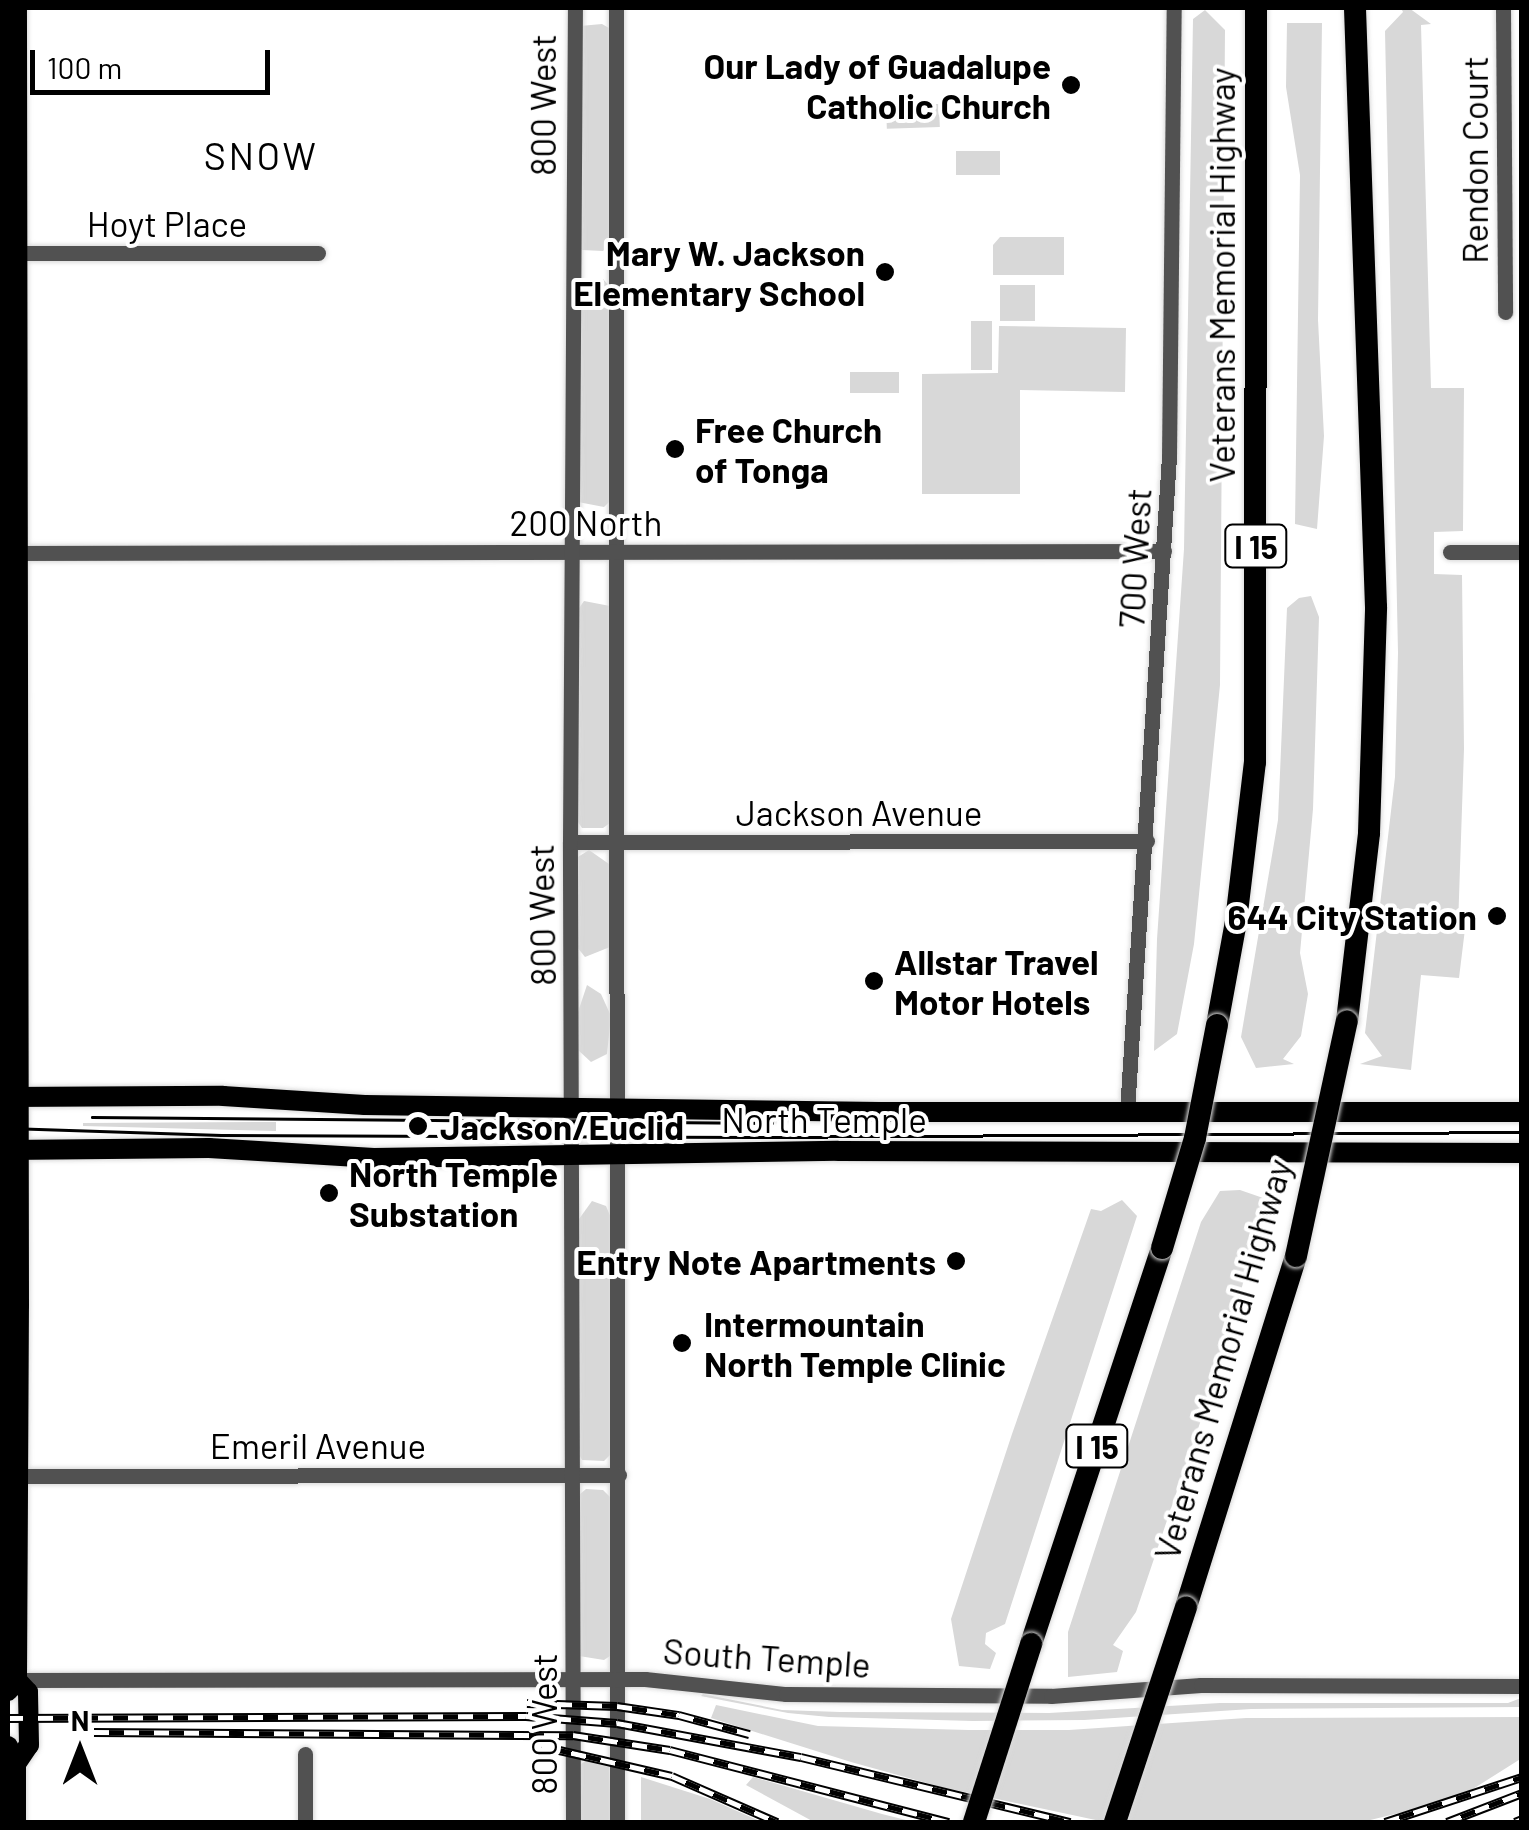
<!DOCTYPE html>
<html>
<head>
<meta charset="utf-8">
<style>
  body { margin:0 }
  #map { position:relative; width:1529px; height:1830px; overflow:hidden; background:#fff; font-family:Barlow,sans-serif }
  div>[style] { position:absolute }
  .green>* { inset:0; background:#d8d8d8; transform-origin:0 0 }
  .roads { filter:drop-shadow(0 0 2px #dbdbdb) drop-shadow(0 0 2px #dbdbdb) }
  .minor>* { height:15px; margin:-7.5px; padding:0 7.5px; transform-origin:7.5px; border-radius:7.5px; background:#515151 }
  .major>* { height:20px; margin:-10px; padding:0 10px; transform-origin:10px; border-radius:10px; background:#000 }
  .highway>* { height:22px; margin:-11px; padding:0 11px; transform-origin:11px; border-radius:11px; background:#000 }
  .tram>* { height:2.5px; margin:-1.25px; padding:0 1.25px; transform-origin:1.25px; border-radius:1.25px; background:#000 }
  .rail>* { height:9px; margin-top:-4.5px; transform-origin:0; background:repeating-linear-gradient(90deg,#fff 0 15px,#000 0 30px); box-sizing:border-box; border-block:2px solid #000 }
  .bridges { filter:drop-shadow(0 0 2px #dbdbdb) drop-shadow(0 0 2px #dbdbdb) }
  .highway-bridge>* { height:22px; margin:-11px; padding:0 11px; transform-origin:11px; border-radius:11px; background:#000 }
  .dots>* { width:28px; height:28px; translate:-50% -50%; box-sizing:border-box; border:5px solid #fff; border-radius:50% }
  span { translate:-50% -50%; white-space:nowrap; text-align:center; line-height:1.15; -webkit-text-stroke:8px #fff; paint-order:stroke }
  .shield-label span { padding:2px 8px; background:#fff; border:2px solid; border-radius:8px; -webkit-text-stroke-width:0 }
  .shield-label { font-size:32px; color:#000; font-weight:700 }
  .poi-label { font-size:35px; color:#000; font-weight:700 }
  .right { translate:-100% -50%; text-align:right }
  .left { translate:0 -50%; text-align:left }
  .street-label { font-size:35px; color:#000 }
  .neighbourhood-label { font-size:38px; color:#000; letter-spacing:2.5px }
  .frame { position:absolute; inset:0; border:10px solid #000; pointer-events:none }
  .north { position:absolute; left:30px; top:1700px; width:100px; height:100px; -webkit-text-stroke:8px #fff; paint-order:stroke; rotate:0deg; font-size:28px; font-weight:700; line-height:40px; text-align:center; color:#000 }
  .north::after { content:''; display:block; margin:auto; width:35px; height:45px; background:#000; clip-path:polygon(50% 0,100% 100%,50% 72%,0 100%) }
  .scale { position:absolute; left:30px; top:50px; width:240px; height:45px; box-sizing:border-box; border:5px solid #000; border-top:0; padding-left:12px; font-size:30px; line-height:35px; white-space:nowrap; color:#000; -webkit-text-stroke:8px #fff; paint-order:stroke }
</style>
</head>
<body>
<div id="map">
  <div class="green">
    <i style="clip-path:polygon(1401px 8px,1409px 8px,1431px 24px,1421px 25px,1431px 388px,1464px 388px,1463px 531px,1434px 532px,1434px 574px,1462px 575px,1464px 749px,1458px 927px,1465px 929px,1459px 978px,1421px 975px,1411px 1070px,1360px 1064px,1382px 1056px,1365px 1033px,1395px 777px,1398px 653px,1385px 31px,1403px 12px)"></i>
    <i style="clip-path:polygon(1205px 10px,1225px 30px,1220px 685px,1194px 944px,1177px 1034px,1154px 1051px,1157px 939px,1184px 549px,1193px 19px)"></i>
    <i style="clip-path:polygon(1287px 23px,1322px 23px,1318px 320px,1324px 436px,1317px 529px,1295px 524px,1300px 175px,1286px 87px)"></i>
    <i style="clip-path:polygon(602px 24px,609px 28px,610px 244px,603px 251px,582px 250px,578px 247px,580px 26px)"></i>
    <i style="left:939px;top:104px;width:23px;height:53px;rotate:88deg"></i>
    <i style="left:956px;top:151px;width:44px;height:24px"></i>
    <i style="clip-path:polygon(1000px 237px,1064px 237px,1064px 275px,993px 275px,993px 245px)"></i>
    <i style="clip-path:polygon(585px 279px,603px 279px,611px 288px,611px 500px,604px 507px,578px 502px,579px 284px)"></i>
    <i style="left:1000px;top:285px;width:35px;height:36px"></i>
    <i style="left:971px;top:321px;width:21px;height:49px"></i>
    <i style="clip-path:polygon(999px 326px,1126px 328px,1125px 392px,1020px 390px,1020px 494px,922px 494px,922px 374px,998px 373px)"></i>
    <i style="left:850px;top:372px;width:49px;height:21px"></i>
    <i style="clip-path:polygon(1311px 596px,1319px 617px,1313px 809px,1300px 953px,1308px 994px,1301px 1036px,1283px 1059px,1294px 1064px,1256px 1068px,1241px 1037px,1278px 820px,1287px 608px,1299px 598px)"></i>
    <i style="clip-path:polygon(584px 601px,610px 606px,610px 823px,603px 828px,582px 828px,578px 822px,577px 611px)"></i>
    <i style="clip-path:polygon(589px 850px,609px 864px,610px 947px,585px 957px,577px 947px,578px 857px)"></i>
    <i style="clip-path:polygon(587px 985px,601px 994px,611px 1016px,607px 1054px,591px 1062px,578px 1050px,578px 1012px)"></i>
    <i style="clip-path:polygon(276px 1122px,276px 1131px,83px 1126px,83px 1123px)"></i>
    <i style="clip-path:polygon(1240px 1190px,1266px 1199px,1225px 1349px,1136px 1612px,1113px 1645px,1123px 1651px,1117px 1672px,1068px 1677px,1068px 1632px,1201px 1222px,1220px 1191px)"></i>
    <i style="clip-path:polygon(1122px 1200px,1137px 1216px,1005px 1624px,986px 1633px,985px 1644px,996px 1653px,990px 1669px,959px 1666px,951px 1619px,1012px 1434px,1091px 1209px,1101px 1211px)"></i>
    <i style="clip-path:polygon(592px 1201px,606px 1206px,611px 1218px,610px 1455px,604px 1461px,582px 1460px,578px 1452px,579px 1219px)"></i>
    <i style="clip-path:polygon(586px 1489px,603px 1490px,610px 1497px,610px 1656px,604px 1660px,579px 1656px,579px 1495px)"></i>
    <i style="clip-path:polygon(703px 1694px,782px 1710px,840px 1712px,1049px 1713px,1220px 1703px,1508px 1703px,1521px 1698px,1522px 1707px,1251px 1709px,1084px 1720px,973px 1721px,829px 1717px,788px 1713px,701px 1696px)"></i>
    <i style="clip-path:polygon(716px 1705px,818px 1726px,969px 1730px,1069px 1730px,1246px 1718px,1521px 1717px,1522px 1758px,1457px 1799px,1362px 1822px,1105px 1822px,941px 1787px,851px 1762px,711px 1718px)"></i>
    <i style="clip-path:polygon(585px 1761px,609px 1767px,611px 1822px,580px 1822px,580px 1765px)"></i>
    <i style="clip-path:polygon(641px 1777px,710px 1799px,762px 1822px,641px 1822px)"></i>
    <i style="clip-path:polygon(753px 1777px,882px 1814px,914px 1822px,814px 1822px,746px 1785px)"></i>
  </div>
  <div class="roads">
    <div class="minor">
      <i style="left:616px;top:8px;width:1814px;rotate:89.97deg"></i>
      <i style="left:1503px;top:8px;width:304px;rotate:89.6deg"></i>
      <i style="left:17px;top:253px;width:301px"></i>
      <i style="left:1450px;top:552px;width:72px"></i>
      <i style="left:8px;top:553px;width:1156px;rotate:-0.1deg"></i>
      <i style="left:570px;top:842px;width:577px;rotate:-0.1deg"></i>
      <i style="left:1127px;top:1111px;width:655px;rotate:-86.33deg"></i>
      <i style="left:1169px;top:457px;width:449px;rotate:-89.4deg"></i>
      <i style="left:18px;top:1476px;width:601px;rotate:-0.1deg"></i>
      <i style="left:12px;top:1680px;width:633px;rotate:-0.09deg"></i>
      <i style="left:645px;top:1679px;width:142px;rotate:6.1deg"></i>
      <i style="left:786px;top:1694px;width:265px;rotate:0.4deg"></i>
      <i style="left:1051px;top:1696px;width:150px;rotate:-4.2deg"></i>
      <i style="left:1201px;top:1685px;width:321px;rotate:0.2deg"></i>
      <i style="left:305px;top:1754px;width:68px;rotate:90deg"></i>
      <i style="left:573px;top:1822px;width:980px;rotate:-90.18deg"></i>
      <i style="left:570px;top:842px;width:834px;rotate:-89.66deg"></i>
    </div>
    <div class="major">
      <i style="left:8px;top:1097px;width:215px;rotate:-0.3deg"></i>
      <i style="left:223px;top:1096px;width:142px;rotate:3.6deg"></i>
      <i style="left:365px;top:1105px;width:515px;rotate:0.78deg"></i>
      <i style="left:880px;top:1112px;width:642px"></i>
      <i style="left:8px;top:1150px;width:201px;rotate:-0.6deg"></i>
      <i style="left:209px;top:1148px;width:165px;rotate:3.5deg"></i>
      <i style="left:374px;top:1158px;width:464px;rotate:-0.9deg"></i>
      <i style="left:838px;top:1151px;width:684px;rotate:0.17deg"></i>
      <i style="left:8px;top:1691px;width:14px;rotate:-51deg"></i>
      <i style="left:17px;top:1680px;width:375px;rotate:-89.7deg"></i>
      <i style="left:19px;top:1305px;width:1297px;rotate:-90.09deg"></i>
      <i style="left:8px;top:1746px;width:20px;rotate:66deg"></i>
      <i style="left:16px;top:1764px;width:58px;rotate:90deg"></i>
      <i style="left:16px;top:1764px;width:23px;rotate:-56deg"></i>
      <i style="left:29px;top:1745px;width:53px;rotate:-91.1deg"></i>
      <i style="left:28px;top:1692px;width:16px;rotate:-133deg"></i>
    </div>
    <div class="highway">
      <i style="left:1347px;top:1021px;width:189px;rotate:-83.3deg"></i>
      <i style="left:1369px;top:833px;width:226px;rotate:-88.2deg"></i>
      <i style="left:1376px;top:607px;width:599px;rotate:-92.01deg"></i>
      <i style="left:1217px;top:1025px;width:106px;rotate:-79.6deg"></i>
      <i style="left:1236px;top:921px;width:160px;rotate:-83.2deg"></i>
      <i style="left:1255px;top:762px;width:754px;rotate:-89.92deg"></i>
      <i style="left:1186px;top:1607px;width:368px;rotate:-72.6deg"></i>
      <i style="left:1031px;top:1644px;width:417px;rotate:-71.7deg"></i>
    </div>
  </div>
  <div class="tram">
    <i style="left:92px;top:1117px;width:680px;rotate:0.51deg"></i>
    <i style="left:8px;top:1128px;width:213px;rotate:1.9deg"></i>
    <i style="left:221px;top:1135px;width:531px;rotate:0.22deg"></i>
    <i style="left:752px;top:1137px;width:770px;rotate:-0.37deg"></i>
  </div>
  <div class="rail">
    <i style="left:527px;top:1703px;width:90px;rotate:1.9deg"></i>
    <i style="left:617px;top:1706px;width:63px;rotate:8.3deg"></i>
    <i style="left:679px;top:1715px;width:73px;rotate:15.2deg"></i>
    <i style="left:8px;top:1718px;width:518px;rotate:-0.22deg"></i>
    <i style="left:526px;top:1716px;width:91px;rotate:4.4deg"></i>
    <i style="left:617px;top:1723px;width:187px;rotate:10.5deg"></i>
    <i style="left:801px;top:1757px;width:277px;rotate:13.6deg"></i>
    <i style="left:94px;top:1732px;width:479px;rotate:0.4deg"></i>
    <i style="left:573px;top:1735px;width:98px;rotate:8.8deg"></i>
    <i style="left:670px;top:1750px;width:288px;rotate:14.5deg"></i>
    <i style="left:542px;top:1746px;width:133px;rotate:13deg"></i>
    <i style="left:672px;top:1776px;width:115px;rotate:23.7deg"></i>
    <i style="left:1385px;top:1822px;width:144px;rotate:-18.2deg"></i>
    <i style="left:1447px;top:1822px;width:80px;rotate:-21.1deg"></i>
    <i style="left:1515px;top:1822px;width:8px;rotate:-23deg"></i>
  </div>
  <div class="bridges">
    <div class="highway-bridge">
      <i style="left:1162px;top:1248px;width:115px;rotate:-73.3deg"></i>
      <i style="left:1195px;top:1138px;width:115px;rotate:-79deg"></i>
      <i style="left:1296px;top:1256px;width:240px;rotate:-77.8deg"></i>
      <i style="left:974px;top:1822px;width:187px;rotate:-72.2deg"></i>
      <i style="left:1115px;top:1822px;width:226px;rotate:-71.7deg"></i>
    </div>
  </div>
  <div class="dots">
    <i style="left:1071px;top:85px;background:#000"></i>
    <i style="left:885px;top:272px;background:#000"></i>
    <i style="left:675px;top:449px;background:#000"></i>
    <i style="left:1497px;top:916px;background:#000"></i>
    <i style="left:874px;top:981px;background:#000"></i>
    <i style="left:418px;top:1126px;background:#000"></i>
    <i style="left:329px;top:1193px;background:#000"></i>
    <i style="left:956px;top:1261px;background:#000"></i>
    <i style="left:682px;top:1343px;background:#000"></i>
  </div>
  <div class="shield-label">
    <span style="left:1256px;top:546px">I 15</span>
    <span style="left:1097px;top:1446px">I 15</span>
  </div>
  <div class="poi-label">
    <span class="right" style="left:1051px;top:85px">Our Lady of Guadalupe<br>Catholic Church</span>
    <span class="right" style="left:865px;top:272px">Mary W. Jackson<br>Elementary School</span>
    <span class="left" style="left:695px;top:449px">Free Church<br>of Tonga</span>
    <span class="right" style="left:1477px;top:916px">644 City Station</span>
    <span class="left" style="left:894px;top:981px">Allstar Travel<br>Motor Hotels</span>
    <span class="left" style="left:440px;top:1126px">Jackson/Euclid</span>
    <span class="left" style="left:349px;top:1193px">North Temple<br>Substation</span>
    <span class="right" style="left:936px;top:1261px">Entry Note Apartments</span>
    <span class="left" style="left:704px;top:1343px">Intermountain<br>North Temple Clinic</span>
  </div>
  <div class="street-label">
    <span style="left:542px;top:105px;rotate:-90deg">800 West</span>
    <span style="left:1474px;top:160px;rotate:-90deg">Rendon Court</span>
    <span style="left:167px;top:223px">Hoyt Place</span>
    <span style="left:1221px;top:275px;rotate:-90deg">Veterans Memorial Highway</span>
    <span style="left:586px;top:522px">200 North</span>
    <span style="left:1134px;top:558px;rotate:-87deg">700 West</span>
    <span style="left:859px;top:812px">Jackson Avenue</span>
    <span style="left:541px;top:915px;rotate:-91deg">800 West</span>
    <span style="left:824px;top:1119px">North Temple</span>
    <span style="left:1222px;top:1359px;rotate:-74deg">Veterans Memorial Highway</span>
    <span style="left:318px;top:1445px">Emeril Avenue</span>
    <span style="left:767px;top:1657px;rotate:4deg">South Temple</span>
    <span style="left:543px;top:1724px;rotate:-90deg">800 West</span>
  </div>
  <div class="neighbourhood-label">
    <span style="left:261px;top:156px">SNOW</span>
  </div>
  <div class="frame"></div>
  <div class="north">N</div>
  <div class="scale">100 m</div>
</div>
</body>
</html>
